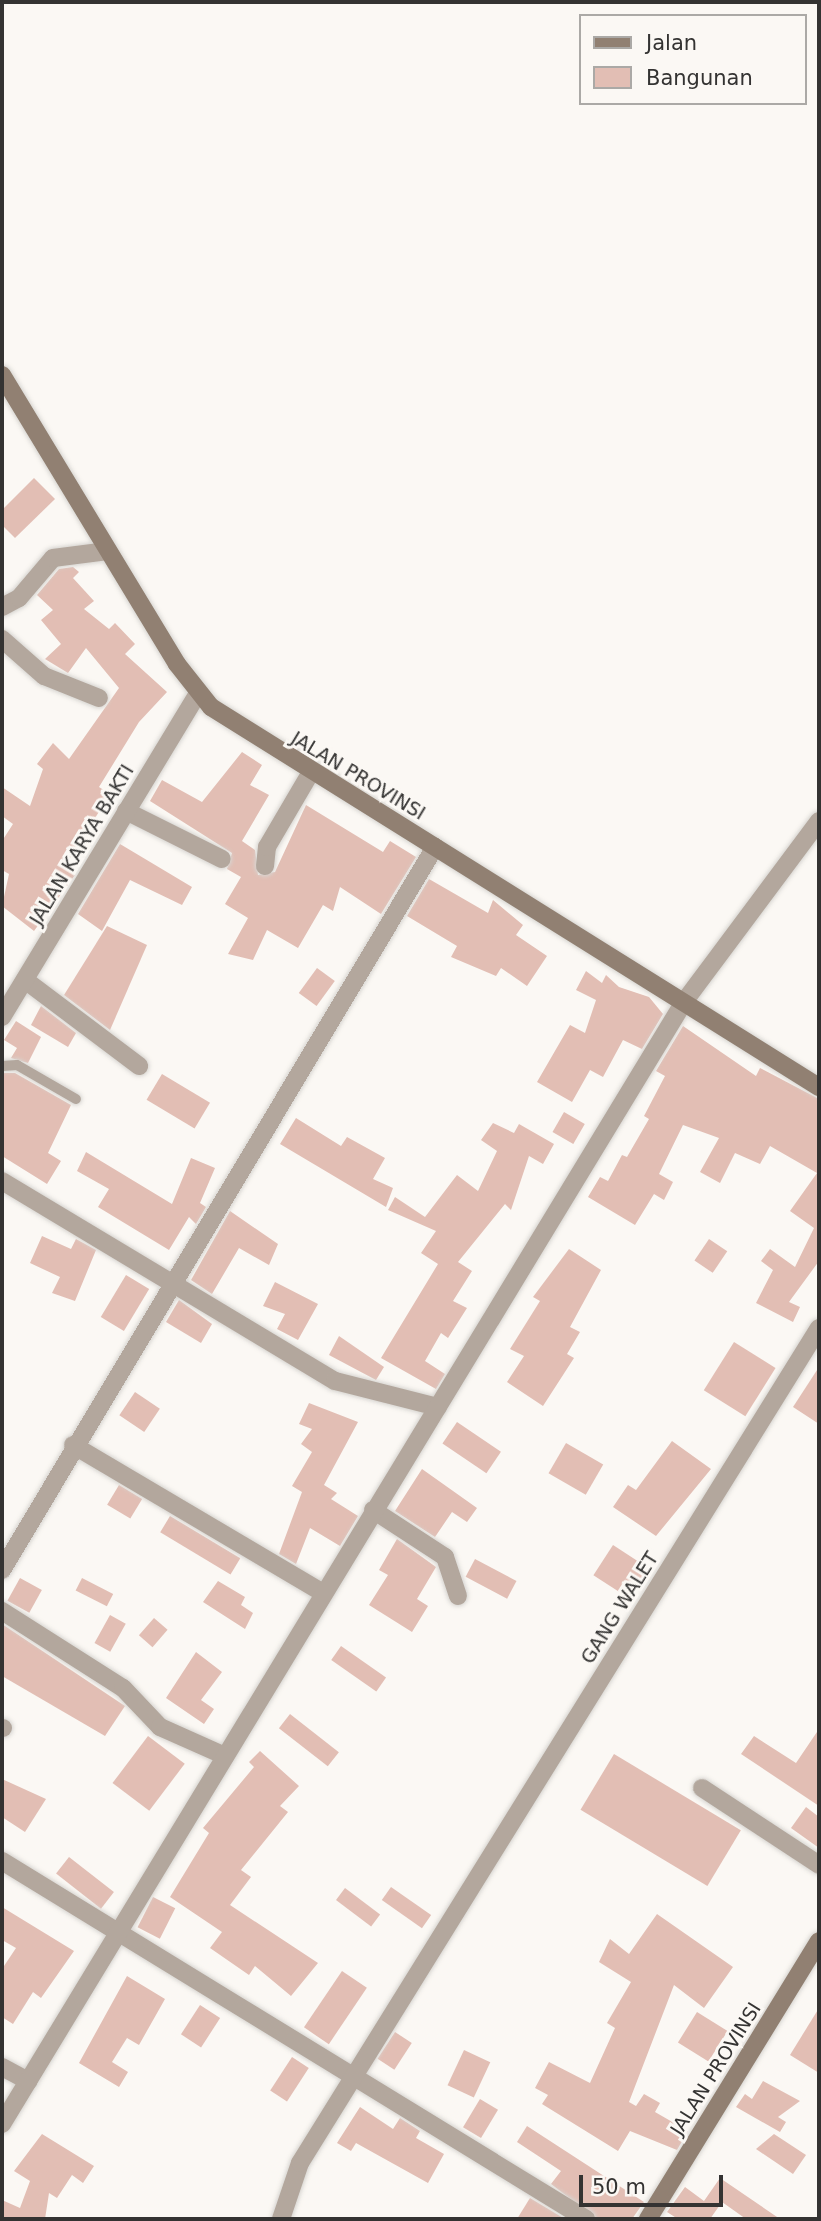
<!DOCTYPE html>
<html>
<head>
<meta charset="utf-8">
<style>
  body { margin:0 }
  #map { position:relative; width:821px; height:2221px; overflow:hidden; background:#fbf8f4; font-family:"DejaVu Sans",sans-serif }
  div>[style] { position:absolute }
  .building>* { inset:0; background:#e2beb4; transform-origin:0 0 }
  .roads { filter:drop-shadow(0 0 2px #d7d5d1) drop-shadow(0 0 2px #d7d5d1) }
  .lane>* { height:10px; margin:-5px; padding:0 5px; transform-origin:5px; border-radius:5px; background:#b3a79d }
  .street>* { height:18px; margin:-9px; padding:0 9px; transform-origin:9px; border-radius:9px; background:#b3a79d }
  .secondary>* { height:18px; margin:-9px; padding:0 9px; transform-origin:9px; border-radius:9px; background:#918072 }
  span { translate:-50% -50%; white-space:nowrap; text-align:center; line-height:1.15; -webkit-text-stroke:6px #fbf8f4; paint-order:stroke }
  .street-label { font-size:19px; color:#343332 }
  .frame { position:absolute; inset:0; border:4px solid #343332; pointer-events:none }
  .legend { position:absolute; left:579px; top:14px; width:228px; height:91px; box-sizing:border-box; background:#fbf8f4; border:2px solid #aba9a6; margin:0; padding:9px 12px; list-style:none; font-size:21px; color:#343332 }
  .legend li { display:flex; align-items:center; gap:14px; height:35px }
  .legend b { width:35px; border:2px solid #aba9a6 }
  .scale { position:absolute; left:579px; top:2175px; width:144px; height:32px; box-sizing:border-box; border:4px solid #343332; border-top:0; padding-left:9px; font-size:21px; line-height:24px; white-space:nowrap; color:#343332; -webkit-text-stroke:5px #fbf8f4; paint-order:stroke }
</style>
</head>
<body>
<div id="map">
  <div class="building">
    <i style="clip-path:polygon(34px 478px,55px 499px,15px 538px,2px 525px,2px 510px)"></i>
    <i style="clip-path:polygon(73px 567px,79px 572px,73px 578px,94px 601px,84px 609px,109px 629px,115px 623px,135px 644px,125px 654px,167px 692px,139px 722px,99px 787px,110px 794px,64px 868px,75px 875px,34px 931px,2px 906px,9px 874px,2px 870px,2px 841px,13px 824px,2px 816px,2px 787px,30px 806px,43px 769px,37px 764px,53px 743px,69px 759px,119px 688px,86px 648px,68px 673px,45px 659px,61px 644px,41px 620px,53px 610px,37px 595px,59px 569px)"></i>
    <i style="clip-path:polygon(242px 752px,262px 765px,250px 785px,269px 795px,242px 841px,255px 850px,258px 875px,275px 872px,306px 805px,383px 852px,390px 841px,416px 857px,381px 914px,340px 887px,333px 911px,323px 905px,298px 948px,267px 930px,253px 960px,228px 954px,248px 918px,225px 904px,241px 877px,227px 869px,232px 853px,150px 801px,162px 780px,202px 802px)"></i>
    <i style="clip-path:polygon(120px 844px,192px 887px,182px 905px,130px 880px,102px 931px,78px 914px)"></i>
    <i style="clip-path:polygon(429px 879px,488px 913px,493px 900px,523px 925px,516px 935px,547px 956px,527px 986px,501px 968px,496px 976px,451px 957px,457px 946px,407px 916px)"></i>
    <i style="clip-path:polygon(107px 926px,147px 945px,110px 1030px,64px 995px)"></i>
    <i style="left:317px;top:968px;width:22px;height:31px;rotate:36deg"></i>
    <i style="clip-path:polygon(586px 971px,602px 983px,606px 975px,619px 987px,649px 997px,663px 1014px,642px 1049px,623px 1040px,603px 1077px,590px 1070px,572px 1102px,537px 1082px,570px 1025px,585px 1033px,596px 1000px,576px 990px)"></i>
    <i style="clip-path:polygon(41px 1006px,76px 1033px,68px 1047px,31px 1025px)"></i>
    <i style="clip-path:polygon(16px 1021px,41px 1037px,28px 1063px,11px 1058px,17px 1048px,4px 1040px)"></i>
    <i style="clip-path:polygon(683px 1026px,756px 1076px,760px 1068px,819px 1099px,819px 1261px,789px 1302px,800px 1307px,793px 1322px,756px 1303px,773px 1270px,761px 1261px,770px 1249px,795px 1267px,814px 1228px,790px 1211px,817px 1173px,770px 1146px,760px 1164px,735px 1153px,720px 1183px,700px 1172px,719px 1138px,683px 1125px,659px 1174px,673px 1182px,664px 1200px,654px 1194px,635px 1225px,588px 1197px,600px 1177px,608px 1181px,622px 1155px,627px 1157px,649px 1119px,644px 1116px,665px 1076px,656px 1071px)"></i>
    <i style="clip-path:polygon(3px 1073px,15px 1073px,71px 1105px,48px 1153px,61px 1161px,47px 1184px,2px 1156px)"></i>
    <i style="left:162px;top:1074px;width:56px;height:30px;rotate:31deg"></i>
    <i style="left:564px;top:1112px;width:24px;height:23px;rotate:30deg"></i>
    <i style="clip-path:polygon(296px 1118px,341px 1146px,347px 1137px,385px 1158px,373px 1179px,393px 1188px,386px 1207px,280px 1144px)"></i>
    <i style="clip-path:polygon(493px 1123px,514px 1133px,519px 1124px,554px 1144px,543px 1164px,529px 1156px,511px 1210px,505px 1204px,458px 1262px,472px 1271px,453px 1301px,467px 1308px,448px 1338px,441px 1333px,425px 1361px,445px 1374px,436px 1389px,381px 1358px,438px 1264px,421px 1253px,436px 1231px,388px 1210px,395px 1197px,425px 1217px,457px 1175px,478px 1191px,497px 1151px,481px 1140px)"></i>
    <i style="clip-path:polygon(86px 1152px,172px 1204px,191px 1158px,215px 1168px,200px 1203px,206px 1207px,196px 1224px,189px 1217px,169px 1250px,98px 1207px,109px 1189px,77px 1171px)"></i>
    <i style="clip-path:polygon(230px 1211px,278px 1244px,269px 1265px,239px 1248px,212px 1294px,191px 1280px)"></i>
    <i style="clip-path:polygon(42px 1236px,71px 1249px,76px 1239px,96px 1250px,75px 1301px,52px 1293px,60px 1277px,30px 1263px)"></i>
    <i style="left:709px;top:1239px;width:22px;height:26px;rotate:34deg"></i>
    <i style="clip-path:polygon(569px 1249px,601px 1270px,570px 1327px,580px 1332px,567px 1354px,574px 1358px,543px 1406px,507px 1382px,524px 1356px,510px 1349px,540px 1301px,533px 1297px)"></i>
    <i style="left:126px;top:1275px;width:27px;height:49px;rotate:31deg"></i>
    <i style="clip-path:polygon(275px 1282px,318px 1304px,298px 1340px,277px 1329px,285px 1314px,263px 1306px)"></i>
    <i style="clip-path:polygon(179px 1300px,212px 1324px,201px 1343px,166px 1322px)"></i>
    <i style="clip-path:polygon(339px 1336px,384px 1367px,376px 1380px,329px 1355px)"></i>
    <i style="left:734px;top:1342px;width:49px;height:57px;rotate:32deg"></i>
    <i style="clip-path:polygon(819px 1367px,819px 1424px,793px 1407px)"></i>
    <i style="left:135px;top:1392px;width:30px;height:28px;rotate:34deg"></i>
    <i style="clip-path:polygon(309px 1403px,358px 1422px,324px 1485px,337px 1493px,331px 1499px,358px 1516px,340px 1546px,310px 1528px,296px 1564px,279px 1554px,302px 1492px,292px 1486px,312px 1452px,301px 1444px,312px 1429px,299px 1424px)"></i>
    <i style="left:457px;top:1422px;width:53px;height:26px;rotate:34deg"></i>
    <i style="clip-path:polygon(672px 1441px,711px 1469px,656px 1536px,613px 1507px,628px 1485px,636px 1490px)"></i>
    <i style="left:566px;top:1443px;width:43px;height:35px;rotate:30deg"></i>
    <i style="clip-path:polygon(422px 1469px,477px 1508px,467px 1522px,452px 1512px,435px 1537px,395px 1511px)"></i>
    <i style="left:119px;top:1485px;width:27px;height:23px;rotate:31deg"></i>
    <i style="left:170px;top:1516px;width:82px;height:19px;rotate:31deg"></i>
    <i style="clip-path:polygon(397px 1539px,436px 1567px,417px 1599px,428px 1606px,412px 1632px,369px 1605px,388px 1575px,379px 1570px)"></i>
    <i style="left:613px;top:1545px;width:43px;height:36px;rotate:33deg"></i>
    <i style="left:475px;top:1559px;width:47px;height:20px;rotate:28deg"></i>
    <i style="left:20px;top:1578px;width:25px;height:26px;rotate:29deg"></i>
    <i style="left:82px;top:1578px;width:35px;height:14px;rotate:27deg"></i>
    <i style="clip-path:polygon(218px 1581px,245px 1597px,241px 1605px,253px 1613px,245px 1629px,203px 1602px)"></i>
    <i style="left:110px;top:1615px;width:18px;height:32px;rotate:29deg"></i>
    <i style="left:154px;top:1618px;width:18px;height:23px;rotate:41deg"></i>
    <i style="clip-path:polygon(2px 1624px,125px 1706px,105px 1736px,2px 1676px)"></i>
    <i style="left:341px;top:1646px;width:55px;height:17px;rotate:35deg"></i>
    <i style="clip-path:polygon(196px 1652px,222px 1672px,201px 1700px,214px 1709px,204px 1724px,166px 1698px)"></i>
    <i style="left:290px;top:1714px;width:62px;height:18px;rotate:38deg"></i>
    <i style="clip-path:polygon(819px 1729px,819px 1806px,741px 1754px,754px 1736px,796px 1763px)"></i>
    <i style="left:148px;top:1736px;width:46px;height:59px;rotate:37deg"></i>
    <i style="clip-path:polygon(260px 1751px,299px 1786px,280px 1806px,288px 1812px,241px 1870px,251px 1877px,230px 1905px,318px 1963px,291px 1996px,255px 1966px,249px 1975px,210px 1948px,222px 1932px,170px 1897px,209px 1833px,203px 1828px,254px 1767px,249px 1762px)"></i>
    <i style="left:614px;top:1754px;width:148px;height:65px;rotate:31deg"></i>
    <i style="clip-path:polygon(2px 1779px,46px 1799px,25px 1832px,2px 1817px)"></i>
    <i style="clip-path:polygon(806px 1807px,819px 1817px,819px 1848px,791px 1828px)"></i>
    <i style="left:69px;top:1857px;width:57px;height:21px;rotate:38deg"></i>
    <i style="left:391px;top:1887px;width:49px;height:16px;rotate:35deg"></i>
    <i style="left:345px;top:1888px;width:44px;height:15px;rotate:37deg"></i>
    <i style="left:153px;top:1897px;width:25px;height:34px;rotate:27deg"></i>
    <i style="clip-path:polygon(2px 1907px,74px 1951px,41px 1998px,33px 1992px,13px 2024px,2px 2017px,2px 1969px,16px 1948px,2px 1940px)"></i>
    <i style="clip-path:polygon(657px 1914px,733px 1967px,704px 2008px,674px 1985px,629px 2102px,636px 2106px,644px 2094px,660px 2103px,655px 2112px,688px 2131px,677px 2150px,630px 2131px,618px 2151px,542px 2104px,548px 2095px,535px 2088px,549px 2062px,590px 2083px,615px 2028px,607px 2023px,631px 1982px,599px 1962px,610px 1939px,629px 1954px)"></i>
    <i style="left:342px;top:1971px;width:30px;height:68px;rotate:34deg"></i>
    <i style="clip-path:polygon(127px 1976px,165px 1999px,139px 2045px,127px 2038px,112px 2062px,128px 2072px,119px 2087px,79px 2063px)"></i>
    <i style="left:200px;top:2005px;width:24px;height:35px;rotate:33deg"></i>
    <i style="clip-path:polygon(819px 2008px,819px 2073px,790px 2055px)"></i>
    <i style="left:697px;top:2012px;width:36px;height:36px;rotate:32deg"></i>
    <i style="left:395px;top:2032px;width:20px;height:32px;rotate:33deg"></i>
    <i style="left:464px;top:2050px;width:29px;height:39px;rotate:25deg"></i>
    <i style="left:292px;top:2057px;width:20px;height:40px;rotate:33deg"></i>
    <i style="clip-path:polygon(763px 2081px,800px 2101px,778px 2117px,786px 2122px,780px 2132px,736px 2107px,745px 2094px,752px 2099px)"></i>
    <i style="left:480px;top:2099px;width:21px;height:33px;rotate:31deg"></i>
    <i style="clip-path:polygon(360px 2107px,393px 2129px,400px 2118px,420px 2131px,416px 2138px,444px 2154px,428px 2183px,356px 2143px,351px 2151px,337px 2143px)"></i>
    <i style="clip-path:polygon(527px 2126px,644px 2202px,632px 2219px,597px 2219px,551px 2184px,561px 2171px,517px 2142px)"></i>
    <i style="clip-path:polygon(42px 2134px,94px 2166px,83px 2183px,72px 2175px,57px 2198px,49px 2193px,45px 2219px,2px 2219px,2px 2200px,20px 2208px,30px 2181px,14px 2171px)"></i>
    <i style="clip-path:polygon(774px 2134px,806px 2155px,793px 2174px,756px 2149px)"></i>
    <i style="clip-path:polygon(720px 2178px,780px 2219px,746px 2219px,722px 2202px,710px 2219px,678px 2219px,667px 2212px,685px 2187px,704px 2201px)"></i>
    <i style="clip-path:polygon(530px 2198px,565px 2219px,517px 2219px)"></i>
  </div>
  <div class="roads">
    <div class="lane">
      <i style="left:2px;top:1066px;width:15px;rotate:-4deg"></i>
      <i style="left:17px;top:1065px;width:68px;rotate:30deg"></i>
    </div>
    <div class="street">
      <i style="left:2px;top:607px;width:19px;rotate:-28deg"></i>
      <i style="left:19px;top:598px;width:52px;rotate:-49.6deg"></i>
      <i style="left:53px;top:558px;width:55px;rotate:-7.3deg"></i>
      <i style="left:2px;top:639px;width:56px;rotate:41.4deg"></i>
      <i style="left:44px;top:676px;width:59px;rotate:21.8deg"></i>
      <i style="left:126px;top:811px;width:107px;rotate:26.6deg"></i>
      <i style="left:265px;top:866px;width:19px;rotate:-84deg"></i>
      <i style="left:267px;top:847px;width:87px;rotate:-59.6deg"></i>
      <i style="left:25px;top:980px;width:143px;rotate:37deg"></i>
      <i style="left:2px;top:1017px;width:378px;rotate:-58.8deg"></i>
      <i style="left:2px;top:1181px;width:388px;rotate:31deg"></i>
      <i style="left:335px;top:1381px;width:106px;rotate:14.2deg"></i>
      <i style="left:73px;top:1445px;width:291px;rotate:30.6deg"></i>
      <i style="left:373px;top:1510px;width:86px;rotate:33.1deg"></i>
      <i style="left:445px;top:1557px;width:41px;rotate:71.6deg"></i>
      <i style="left:2px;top:1570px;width:843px;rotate:-59.08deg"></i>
      <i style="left:2px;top:1611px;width:143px;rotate:32.5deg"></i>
      <i style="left:123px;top:1688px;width:54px;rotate:46.5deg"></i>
      <i style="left:160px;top:1727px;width:71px;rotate:24deg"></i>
      <i style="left:2px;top:1728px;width:1px"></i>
      <i style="left:702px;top:1788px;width:140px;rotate:33.3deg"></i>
      <i style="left:2px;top:1861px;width:685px;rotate:31.51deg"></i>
      <i style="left:2px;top:2067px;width:30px;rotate:28deg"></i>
      <i style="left:2px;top:2124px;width:1313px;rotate:-58.71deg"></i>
      <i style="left:684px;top:1002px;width:226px;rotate:-53.3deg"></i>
      <i style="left:281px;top:2219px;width:59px;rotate:-71.3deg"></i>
      <i style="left:300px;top:2163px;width:983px;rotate:-58.14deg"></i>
    </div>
    <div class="secondary">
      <i style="left:2px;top:375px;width:338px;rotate:58.8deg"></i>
      <i style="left:177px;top:664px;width:55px;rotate:51.7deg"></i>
      <i style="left:211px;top:707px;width:717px;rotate:32.01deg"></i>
      <i style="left:648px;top:2219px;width:326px;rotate:-58.4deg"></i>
    </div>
  </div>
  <div class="street-label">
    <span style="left:358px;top:776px;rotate:31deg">JALAN PROVINSI</span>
    <span style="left:82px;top:845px;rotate:-59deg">JALAN KARYA BAKTI</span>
    <span style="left:620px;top:1608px;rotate:-58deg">GANG WALET</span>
    <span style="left:716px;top:2069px;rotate:-58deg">JALAN PROVINSI</span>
  </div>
  <div class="frame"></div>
  <ul class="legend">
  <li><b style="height:9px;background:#918072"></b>Jalan</li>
  <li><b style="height:19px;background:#e2beb4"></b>Bangunan</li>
  </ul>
  <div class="scale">50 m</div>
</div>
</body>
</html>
